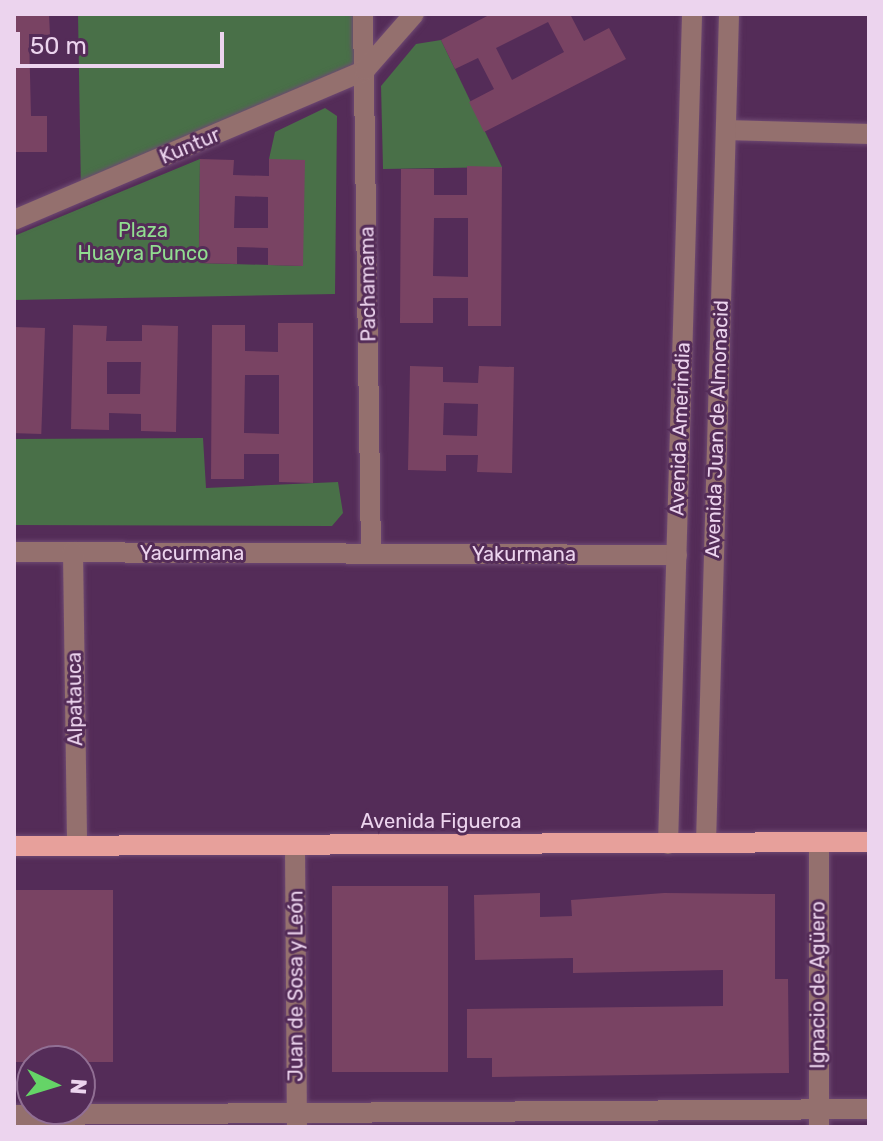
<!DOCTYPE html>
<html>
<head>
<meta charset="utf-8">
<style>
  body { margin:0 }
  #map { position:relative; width:883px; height:1141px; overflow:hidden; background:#542c58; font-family:Rubik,sans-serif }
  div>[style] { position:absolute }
  .green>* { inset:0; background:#497048 }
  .building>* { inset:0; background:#794363; transform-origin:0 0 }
  .roads { filter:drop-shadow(0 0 2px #6f4a73) drop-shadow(0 0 2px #6f4a73) }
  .minor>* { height:20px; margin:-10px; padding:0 10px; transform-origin:10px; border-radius:10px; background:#94706e }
  .major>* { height:20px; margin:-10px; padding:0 10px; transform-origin:10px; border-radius:10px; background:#e7a09b }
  span { translate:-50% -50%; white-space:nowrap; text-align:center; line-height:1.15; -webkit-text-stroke:6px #542c58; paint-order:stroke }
  .street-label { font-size:20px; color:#ecd4ee }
  .park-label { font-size:20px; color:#91dd90 }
  .frame { position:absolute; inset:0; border:16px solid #ecd4ee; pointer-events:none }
  .north { position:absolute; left:16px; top:1045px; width:80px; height:80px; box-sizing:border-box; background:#542c58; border:2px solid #916f94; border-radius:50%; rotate:94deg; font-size:22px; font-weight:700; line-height:32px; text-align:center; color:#ecd4ee }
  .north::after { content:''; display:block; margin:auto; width:28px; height:36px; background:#65d467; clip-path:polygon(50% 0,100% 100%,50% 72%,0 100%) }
  .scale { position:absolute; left:16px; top:32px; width:208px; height:36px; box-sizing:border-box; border:4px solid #ecd4ee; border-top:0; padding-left:10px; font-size:24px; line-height:28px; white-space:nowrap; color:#ecd4ee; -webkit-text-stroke:6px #542c58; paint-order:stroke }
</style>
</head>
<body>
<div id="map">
  <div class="green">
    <i style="clip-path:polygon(78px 14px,363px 14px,365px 70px,81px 192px)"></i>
    <i style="clip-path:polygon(441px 40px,502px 167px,383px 169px,381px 86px,416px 44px)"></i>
    <i style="clip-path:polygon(325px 108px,337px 116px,335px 294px,14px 300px,14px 236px,200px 159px,199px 263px,303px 266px,269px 159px,275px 132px)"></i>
    <i style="clip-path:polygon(203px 438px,206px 488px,338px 482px,343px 513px,332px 526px,14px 525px,14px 439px)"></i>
  </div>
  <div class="building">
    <i style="clip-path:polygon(14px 14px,49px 14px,50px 35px,29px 34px,31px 116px,47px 116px,47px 152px,14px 152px)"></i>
    <i style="clip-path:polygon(evenodd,491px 14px,570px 14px,584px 41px,609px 28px,626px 59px,484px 132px,469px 102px,494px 89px,478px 58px,455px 69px,441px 40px,491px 14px,548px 22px,564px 52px,512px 80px,496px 48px,548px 22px)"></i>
    <i style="clip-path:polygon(evenodd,200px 159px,234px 160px,233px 175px,269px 176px,269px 159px,305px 160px,303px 266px,268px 265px,268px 248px,237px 247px,237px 264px,199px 263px,200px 159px,235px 196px,268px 197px,268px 228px,234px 228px,235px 196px)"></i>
    <i style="clip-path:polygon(evenodd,467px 166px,502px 167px,501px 326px,468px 326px,468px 298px,433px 298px,433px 323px,400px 323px,401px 169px,434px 169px,434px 195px,467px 195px,467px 166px,434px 218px,468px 218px,468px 277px,433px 276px,434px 218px)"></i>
    <i style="clip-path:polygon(evenodd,278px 323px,313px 323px,313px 483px,279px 482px,279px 454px,244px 454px,244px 479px,211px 479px,212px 325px,245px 325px,245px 351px,278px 352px,278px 323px,245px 375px,279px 375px,279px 434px,244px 433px,245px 375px)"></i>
    <i style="clip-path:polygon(evenodd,73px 325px,107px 326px,106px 341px,142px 341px,142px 325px,178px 326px,176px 432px,141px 431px,141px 414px,109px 413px,109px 430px,71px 429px,73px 325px,107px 362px,141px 362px,140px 394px,107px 394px,107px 362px)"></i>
    <i style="left:14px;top:327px;width:31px;height:106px;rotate:2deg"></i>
    <i style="clip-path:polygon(evenodd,410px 366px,443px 367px,443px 382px,478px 383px,479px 366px,514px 367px,512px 473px,477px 472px,478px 455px,446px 455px,446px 471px,408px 470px,410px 366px,444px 403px,478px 404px,477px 436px,443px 435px,444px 403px)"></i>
    <i style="left:332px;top:886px;width:116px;height:186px"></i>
    <i style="left:14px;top:890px;width:99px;height:172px"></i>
    <i style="clip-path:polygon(540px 893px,540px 917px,572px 916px,571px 900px,664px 893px,775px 894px,775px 979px,788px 979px,789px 1073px,492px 1077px,492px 1058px,467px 1058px,467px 1009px,723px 1006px,723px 970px,573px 973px,573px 958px,475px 960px,474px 895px)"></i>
  </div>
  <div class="roads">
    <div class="minor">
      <i style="left:363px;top:14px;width:540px;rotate:89.15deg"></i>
      <i style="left:726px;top:130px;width:143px;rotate:1.6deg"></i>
      <i style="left:14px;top:220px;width:382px;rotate:-23.1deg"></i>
      <i style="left:365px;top:70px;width:74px;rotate:-48.8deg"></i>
      <i style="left:14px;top:552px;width:663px;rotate:0.26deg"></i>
      <i style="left:73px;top:552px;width:294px;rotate:89.2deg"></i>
      <i style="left:819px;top:842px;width:285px;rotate:90deg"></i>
      <i style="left:706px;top:843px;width:829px;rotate:-88.41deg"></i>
      <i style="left:668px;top:844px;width:830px;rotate:-88.34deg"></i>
      <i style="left:295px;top:846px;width:281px;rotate:89.6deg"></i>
      <i style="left:14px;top:1115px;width:855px;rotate:-0.4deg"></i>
    </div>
    <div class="major">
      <i style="left:14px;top:846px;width:855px;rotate:-0.27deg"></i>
    </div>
  </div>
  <div class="street-label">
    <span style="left:190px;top:146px;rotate:-23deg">Kuntur</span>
    <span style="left:368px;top:284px;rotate:-91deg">Pachamama</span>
    <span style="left:680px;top:429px;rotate:-88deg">Avenida Amerindia</span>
    <span style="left:717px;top:429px;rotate:-88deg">Avenida Juan de Almonacid</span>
    <span style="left:192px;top:553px">Yacurmana</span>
    <span style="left:524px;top:554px">Yakurmana</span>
    <span style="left:75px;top:699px;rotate:-91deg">Alpatauca</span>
    <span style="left:441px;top:821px">Avenida Figueroa</span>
    <span style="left:818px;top:985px;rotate:-90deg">Ignacio de Agüero</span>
    <span style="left:296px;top:986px;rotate:-90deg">Juan de Sosa y León</span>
  </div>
  <div class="park-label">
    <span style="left:143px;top:242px">Plaza<br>Huayra Punco</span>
  </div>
  <div class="frame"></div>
  <div class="north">N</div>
  <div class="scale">50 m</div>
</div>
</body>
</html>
